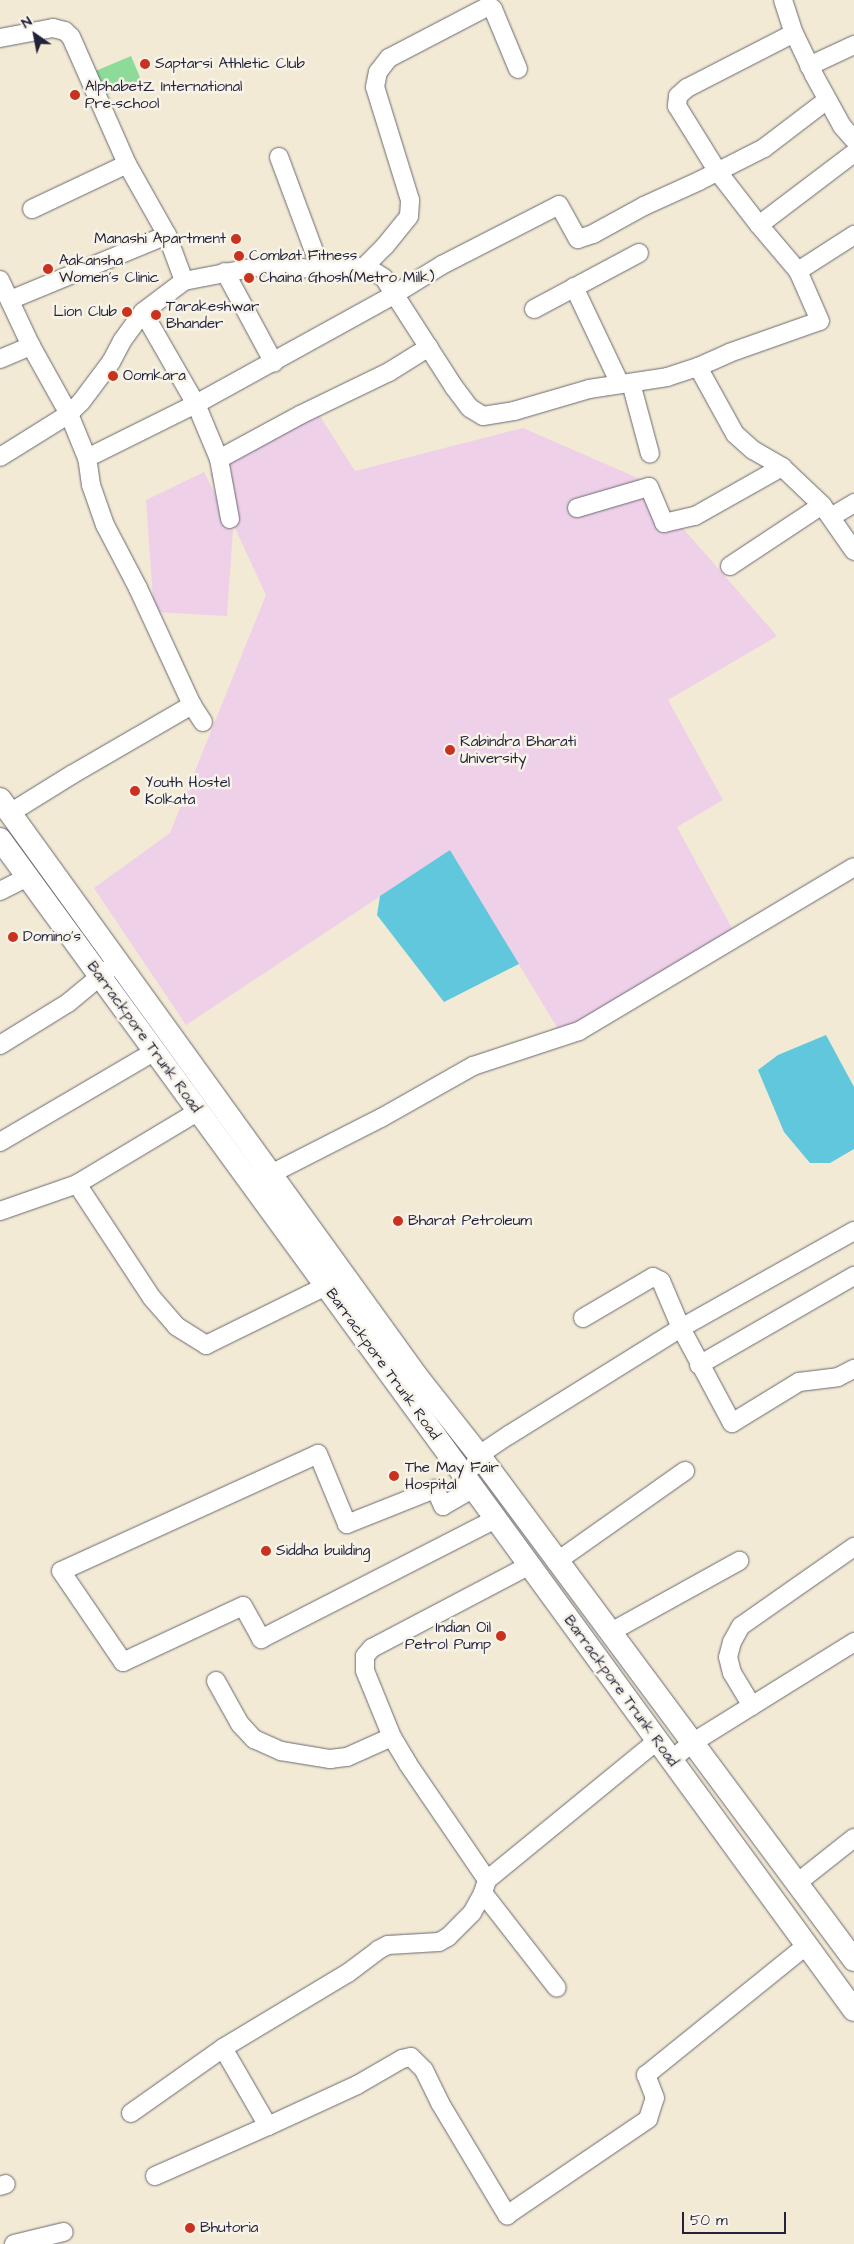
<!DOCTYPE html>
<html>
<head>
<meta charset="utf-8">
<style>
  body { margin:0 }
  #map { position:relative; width:854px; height:2244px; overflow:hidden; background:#f2ead4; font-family:"Architects Daughter",sans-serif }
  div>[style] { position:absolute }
  .built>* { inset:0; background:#eed0e8 }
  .green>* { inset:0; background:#8ddb99; transform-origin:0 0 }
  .water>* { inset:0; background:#60c7dc }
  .roads { filter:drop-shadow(0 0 1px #6b6871) drop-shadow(0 0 1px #6b6871) }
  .minor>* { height:18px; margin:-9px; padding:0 9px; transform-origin:9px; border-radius:9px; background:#fff }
  .major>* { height:22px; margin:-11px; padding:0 11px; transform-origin:11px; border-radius:11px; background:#fff }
  .dots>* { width:14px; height:14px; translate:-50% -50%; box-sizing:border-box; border:2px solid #f7f3e8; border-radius:50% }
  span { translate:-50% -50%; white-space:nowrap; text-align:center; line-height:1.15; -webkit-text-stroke:5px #f7f3e8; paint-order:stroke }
  .poi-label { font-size:15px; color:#22223b }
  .left { translate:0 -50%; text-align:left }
  .right { translate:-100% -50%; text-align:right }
  .street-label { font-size:15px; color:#22223b }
  .north { position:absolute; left:10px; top:10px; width:50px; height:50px; -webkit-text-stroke:4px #f7f3e8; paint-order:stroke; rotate:327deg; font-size:14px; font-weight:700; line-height:20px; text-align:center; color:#22223b }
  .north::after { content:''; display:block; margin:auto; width:18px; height:22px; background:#22223b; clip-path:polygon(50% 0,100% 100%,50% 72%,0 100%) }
  .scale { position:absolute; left:682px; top:2212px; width:104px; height:22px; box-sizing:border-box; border:2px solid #22223b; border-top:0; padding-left:6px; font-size:15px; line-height:18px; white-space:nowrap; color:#22223b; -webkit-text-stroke:4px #f7f3e8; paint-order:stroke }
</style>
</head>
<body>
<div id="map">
  <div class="built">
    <i style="clip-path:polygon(318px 413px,355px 471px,523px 428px,640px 479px,777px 636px,668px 700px,723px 800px,677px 827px,734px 932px,561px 1034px,450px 850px,186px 1025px,94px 888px,170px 833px,266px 595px,210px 474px)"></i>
    <i style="clip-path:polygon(204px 472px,233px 530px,227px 616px,154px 612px,146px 500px)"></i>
  </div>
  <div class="green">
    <i style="left:131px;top:56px;width:26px;height:43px;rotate:67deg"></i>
  </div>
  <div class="water">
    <i style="clip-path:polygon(450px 850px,519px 964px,444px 1002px,377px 915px,380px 896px)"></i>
    <i style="clip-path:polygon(826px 1035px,854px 1087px,854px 1149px,830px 1163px,810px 1163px,784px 1132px,758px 1070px,778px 1055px)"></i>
  </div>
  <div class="roads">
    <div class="minor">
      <i style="left:783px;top:0;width:35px;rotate:72deg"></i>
      <i style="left:794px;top:33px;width:47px;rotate:64.5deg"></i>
      <i style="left:814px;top:75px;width:58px;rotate:61.2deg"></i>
      <i style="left:842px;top:126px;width:18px;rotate:49deg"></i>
      <i style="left:0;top:38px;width:54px;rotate:-10.7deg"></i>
      <i style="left:53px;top:28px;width:12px;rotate:14deg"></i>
      <i style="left:65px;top:31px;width:8px;rotate:45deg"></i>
      <i style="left:71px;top:37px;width:139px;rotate:66.2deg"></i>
      <i style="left:127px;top:164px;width:81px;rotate:60.6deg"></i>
      <i style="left:809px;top:66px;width:50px;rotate:-25deg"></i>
      <i style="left:279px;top:157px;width:121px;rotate:69.6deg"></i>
      <i style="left:32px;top:209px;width:105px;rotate:-25.3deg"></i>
      <i style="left:759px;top:225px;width:67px;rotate:-127.7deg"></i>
      <i style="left:718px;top:172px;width:78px;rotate:-121.8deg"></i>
      <i style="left:677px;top:106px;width:10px;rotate:-84deg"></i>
      <i style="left:678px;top:96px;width:12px;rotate:-42deg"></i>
      <i style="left:687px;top:88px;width:120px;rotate:-27.2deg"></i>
      <i style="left:365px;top:266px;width:22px;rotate:32deg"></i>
      <i style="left:384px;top:278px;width:130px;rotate:57.3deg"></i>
      <i style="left:454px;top:387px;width:26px;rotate:53deg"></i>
      <i style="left:470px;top:408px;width:15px;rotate:32deg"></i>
      <i style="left:483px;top:416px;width:31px;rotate:-9deg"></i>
      <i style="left:514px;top:411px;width:78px;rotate:-16.3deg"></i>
      <i style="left:589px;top:389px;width:79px;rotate:-8.7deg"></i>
      <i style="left:667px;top:377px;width:33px;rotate:-18deg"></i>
      <i style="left:698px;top:367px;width:77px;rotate:61.1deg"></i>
      <i style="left:735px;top:434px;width:24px;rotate:42deg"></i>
      <i style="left:753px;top:450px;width:34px;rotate:30deg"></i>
      <i style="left:782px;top:467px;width:55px;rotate:43.5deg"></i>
      <i style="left:822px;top:505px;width:56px;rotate:55.2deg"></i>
      <i style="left:798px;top:271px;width:67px;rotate:-32.7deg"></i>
      <i style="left:225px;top:272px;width:103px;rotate:61.7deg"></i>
      <i style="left:0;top:280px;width:73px;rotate:64.8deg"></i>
      <i style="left:31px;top:346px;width:78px;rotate:60.8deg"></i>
      <i style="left:69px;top:414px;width:81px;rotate:148.1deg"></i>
      <i style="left:574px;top:287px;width:107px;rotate:64.6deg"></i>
      <i style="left:10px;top:300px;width:170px;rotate:-22.5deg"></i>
      <i style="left:167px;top:235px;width:49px;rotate:69.7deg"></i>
      <i style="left:534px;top:309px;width:119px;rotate:-28.1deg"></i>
      <i style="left:143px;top:312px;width:106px;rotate:60.1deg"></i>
      <i style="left:196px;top:404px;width:60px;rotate:67.3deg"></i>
      <i style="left:219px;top:459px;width:61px;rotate:79.6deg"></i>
      <i style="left:0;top:359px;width:34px;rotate:-23deg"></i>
      <i style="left:698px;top:367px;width:34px;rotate:-24deg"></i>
      <i style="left:729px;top:353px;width:96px;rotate:-19.4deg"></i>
      <i style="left:820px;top:321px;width:55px;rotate:-113.7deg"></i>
      <i style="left:798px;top:271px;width:60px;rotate:-130.3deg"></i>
      <i style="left:759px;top:225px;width:119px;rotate:-37.2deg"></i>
      <i style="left:631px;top:383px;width:73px;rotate:75deg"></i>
      <i style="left:87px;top:458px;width:122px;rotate:-26.4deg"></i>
      <i style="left:196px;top:404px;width:227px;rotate:-28.9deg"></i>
      <i style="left:395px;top:294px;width:55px;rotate:-31.7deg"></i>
      <i style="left:442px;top:265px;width:131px;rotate:-27.1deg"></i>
      <i style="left:559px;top:205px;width:39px;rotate:61deg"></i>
      <i style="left:578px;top:239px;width:16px;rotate:-18deg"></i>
      <i style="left:593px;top:234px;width:58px;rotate:-28.8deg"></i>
      <i style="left:644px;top:206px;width:60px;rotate:-24.4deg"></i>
      <i style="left:699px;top:181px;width:73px;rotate:-26.9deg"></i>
      <i style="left:764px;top:148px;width:79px;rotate:-37.3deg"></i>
      <i style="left:219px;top:459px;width:92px;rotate:-28.5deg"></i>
      <i style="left:300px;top:415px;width:99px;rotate:-25.8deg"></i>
      <i style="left:389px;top:372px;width:47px;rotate:-32deg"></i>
      <i style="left:577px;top:508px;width:75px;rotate:-16.3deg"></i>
      <i style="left:649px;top:487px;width:39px;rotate:67deg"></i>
      <i style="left:664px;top:523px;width:32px;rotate:-13deg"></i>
      <i style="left:695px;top:516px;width:100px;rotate:-29.4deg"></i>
      <i style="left:831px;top:517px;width:27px;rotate:-31deg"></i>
      <i style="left:730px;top:566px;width:110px;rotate:-33.5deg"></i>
      <i style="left:203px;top:722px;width:20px;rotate:-123deg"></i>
      <i style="left:192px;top:705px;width:129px;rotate:-114.8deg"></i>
      <i style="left:138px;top:588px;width:71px;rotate:-117.6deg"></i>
      <i style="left:105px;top:525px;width:42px;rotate:-109.3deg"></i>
      <i style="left:91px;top:485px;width:27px;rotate:-98deg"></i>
      <i style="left:87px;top:458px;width:48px;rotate:-112.2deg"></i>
      <i style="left:69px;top:414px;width:17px;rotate:-45deg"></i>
      <i style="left:81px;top:402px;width:50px;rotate:-53.1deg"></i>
      <i style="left:111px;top:362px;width:24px;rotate:-62deg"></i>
      <i style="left:122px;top:341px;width:36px;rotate:-54deg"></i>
      <i style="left:143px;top:312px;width:51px;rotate:-37.1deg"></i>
      <i style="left:184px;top:281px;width:84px;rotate:-11deg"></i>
      <i style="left:266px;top:265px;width:69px;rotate:5deg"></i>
      <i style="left:335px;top:271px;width:30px;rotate:-9deg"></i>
      <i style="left:365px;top:266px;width:28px;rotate:-45deg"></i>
      <i style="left:385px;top:246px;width:38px;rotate:-51deg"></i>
      <i style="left:409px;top:216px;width:16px;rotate:-86deg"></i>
      <i style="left:410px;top:200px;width:118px;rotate:-107.2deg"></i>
      <i style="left:375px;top:87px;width:15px;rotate:-79deg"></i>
      <i style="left:378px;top:72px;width:18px;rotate:-52deg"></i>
      <i style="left:389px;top:58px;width:113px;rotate:-27.5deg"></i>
      <i style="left:489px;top:6px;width:5px;rotate:37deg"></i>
      <i style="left:493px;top:9px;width:65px;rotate:67.4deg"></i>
      <i style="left:10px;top:813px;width:74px;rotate:-31.8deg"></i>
      <i style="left:73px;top:774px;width:138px;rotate:-30.1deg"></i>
      <i style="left:0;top:891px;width:31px;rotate:-27deg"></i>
      <i style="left:0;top:1045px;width:80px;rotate:-31.7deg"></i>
      <i style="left:68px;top:1003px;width:55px;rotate:-39.8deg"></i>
      <i style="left:0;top:1142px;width:180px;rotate:-30.4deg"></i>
      <i style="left:271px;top:1174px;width:123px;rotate:-27deg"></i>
      <i style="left:381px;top:1118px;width:106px;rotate:-29.5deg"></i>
      <i style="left:473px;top:1066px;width:112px;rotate:-18.3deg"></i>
      <i style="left:579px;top:1031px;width:320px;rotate:-30.8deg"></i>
      <i style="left:77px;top:1184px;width:136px;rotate:56.7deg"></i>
      <i style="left:152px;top:1298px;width:37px;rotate:49deg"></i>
      <i style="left:176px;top:1326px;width:36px;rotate:32deg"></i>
      <i style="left:206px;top:1345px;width:134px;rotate:-26.2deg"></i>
      <i style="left:0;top:1211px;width:82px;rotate:-19.3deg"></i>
      <i style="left:77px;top:1184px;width:142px;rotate:-30.9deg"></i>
      <i style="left:583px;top:1318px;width:81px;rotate:-30.4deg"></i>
      <i style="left:653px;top:1277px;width:9px;rotate:27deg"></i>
      <i style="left:661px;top:1281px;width:51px;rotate:66.9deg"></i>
      <i style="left:681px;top:1328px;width:198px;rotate:-29.3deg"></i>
      <i style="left:699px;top:1365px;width:179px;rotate:-29.9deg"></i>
      <i style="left:474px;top:1466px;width:12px;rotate:-66deg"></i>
      <i style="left:479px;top:1455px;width:36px;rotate:-34deg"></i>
      <i style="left:509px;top:1435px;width:203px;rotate:-31.9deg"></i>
      <i style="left:681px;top:1328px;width:108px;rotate:61.8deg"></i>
      <i style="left:732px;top:1423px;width:79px;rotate:-31.5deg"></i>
      <i style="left:799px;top:1382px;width:39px;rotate:-7deg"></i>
      <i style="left:838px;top:1377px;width:18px;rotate:-27deg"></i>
      <i style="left:474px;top:1488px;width:36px;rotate:150deg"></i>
      <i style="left:443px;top:1506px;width:19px;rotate:-115deg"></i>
      <i style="left:435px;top:1489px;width:95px;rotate:158.3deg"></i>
      <i style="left:347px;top:1524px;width:76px;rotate:-112.5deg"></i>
      <i style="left:318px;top:1454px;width:282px;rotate:155.5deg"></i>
      <i style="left:61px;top:1571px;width:110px;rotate:55.7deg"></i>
      <i style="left:123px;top:1662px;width:132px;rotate:-25deg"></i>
      <i style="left:243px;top:1606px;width:38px;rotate:61deg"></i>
      <i style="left:261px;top:1639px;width:264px;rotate:-27.1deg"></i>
      <i style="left:556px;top:1562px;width:158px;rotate:-35.2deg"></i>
      <i style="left:609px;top:1633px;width:149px;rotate:-29deg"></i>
      <i style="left:216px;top:1681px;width:49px;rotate:60.8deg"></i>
      <i style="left:240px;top:1724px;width:21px;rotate:47deg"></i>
      <i style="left:254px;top:1739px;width:30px;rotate:24deg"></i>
      <i style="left:281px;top:1751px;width:50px;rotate:9.3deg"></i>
      <i style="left:330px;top:1759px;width:17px;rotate:-7deg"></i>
      <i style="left:347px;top:1757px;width:49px;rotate:-24deg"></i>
      <i style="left:392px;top:1737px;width:31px;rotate:59deg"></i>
      <i style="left:408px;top:1764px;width:140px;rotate:55.7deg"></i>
      <i style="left:487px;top:1880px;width:220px;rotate:-39.3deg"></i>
      <i style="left:752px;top:1706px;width:39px;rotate:-121deg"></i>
      <i style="left:732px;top:1673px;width:16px;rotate:-104deg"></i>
      <i style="left:728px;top:1657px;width:16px;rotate:-75deg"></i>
      <i style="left:732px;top:1642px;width:18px;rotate:-61deg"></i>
      <i style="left:741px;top:1626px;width:138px;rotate:-35deg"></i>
      <i style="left:392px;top:1737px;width:71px;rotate:-112.2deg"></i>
      <i style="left:365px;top:1671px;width:15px;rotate:-90deg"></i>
      <i style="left:365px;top:1656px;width:11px;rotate:-49deg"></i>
      <i style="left:372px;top:1648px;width:178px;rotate:-27.7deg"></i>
      <i style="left:671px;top:1760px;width:27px;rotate:-39deg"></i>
      <i style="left:692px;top:1743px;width:191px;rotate:-31.9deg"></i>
      <i style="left:797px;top:1883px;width:73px;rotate:-38.3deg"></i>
      <i style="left:483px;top:1893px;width:120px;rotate:52.1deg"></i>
      <i style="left:223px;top:2048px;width:90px;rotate:60deg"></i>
      <i style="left:268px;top:2126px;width:98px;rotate:-24.7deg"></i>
      <i style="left:357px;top:2085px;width:52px;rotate:-30deg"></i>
      <i style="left:402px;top:2059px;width:9px;rotate:-13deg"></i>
      <i style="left:411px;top:2057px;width:18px;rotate:45deg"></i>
      <i style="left:424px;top:2070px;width:37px;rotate:64deg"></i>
      <i style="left:440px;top:2103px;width:131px;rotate:59.1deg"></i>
      <i style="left:507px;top:2215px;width:171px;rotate:-34.2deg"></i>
      <i style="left:648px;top:2119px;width:22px;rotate:-72deg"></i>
      <i style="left:655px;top:2098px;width:25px;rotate:-111deg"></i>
      <i style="left:646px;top:2075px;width:207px;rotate:-38.9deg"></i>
      <i style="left:131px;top:2113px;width:113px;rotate:-35.2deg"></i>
      <i style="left:223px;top:2048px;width:146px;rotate:-31deg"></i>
      <i style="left:348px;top:1973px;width:38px;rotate:-37deg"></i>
      <i style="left:378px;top:1950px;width:11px;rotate:-27deg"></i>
      <i style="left:388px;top:1945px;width:51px;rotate:-3.4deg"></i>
      <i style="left:439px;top:1942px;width:10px;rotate:-29deg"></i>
      <i style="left:448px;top:1937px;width:34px;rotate:-45deg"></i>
      <i style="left:472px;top:1913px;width:23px;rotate:-61deg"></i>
      <i style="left:483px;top:1893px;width:14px;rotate:-73deg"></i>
      <i style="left:155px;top:2176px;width:124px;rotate:-23.9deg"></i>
      <i style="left:0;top:2186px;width:6px;rotate:-18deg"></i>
      <i style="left:14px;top:2244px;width:51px;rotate:-13.5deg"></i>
    </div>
    <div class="major">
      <i style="left:0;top:799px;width:716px;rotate:54.16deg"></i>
      <i style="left:419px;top:1379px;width:97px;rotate:51.7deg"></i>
      <i style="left:479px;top:1455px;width:629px;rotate:53.4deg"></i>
      <i style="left:0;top:839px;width:1449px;rotate:53.9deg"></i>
    </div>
  </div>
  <div class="dots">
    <i style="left:145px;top:64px;background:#c8321e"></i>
    <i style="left:75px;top:95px;background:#c8321e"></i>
    <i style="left:236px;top:239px;background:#c8321e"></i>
    <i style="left:239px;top:256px;background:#c8321e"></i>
    <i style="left:48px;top:269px;background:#c8321e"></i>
    <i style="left:249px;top:278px;background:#c8321e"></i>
    <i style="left:127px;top:312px;background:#c8321e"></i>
    <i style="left:156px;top:315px;background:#c8321e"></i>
    <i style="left:113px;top:376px;background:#c8321e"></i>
    <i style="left:450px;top:750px;background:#c8321e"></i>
    <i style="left:135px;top:791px;background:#c8321e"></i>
    <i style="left:13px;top:937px;background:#c8321e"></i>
    <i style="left:398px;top:1221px;background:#c8321e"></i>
    <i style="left:394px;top:1476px;background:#c8321e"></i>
    <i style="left:266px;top:1551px;background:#c8321e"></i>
    <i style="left:501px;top:1636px;background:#c8321e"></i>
    <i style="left:190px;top:2228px;background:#c8321e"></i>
  </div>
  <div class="poi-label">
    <span class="left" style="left:155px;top:64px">Saptarsi Athletic Club</span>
    <span class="left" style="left:85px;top:95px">AlphabetZ International<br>Pre-school</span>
    <span class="right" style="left:226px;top:239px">Manashi Apartment</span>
    <span class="left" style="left:249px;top:256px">Combat Fitness</span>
    <span class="left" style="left:59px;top:269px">Aakansha<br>Women's Clinic</span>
    <span class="left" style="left:259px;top:278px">Chaina Ghosh(Metro Milk)</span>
    <span class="left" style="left:166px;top:315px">Tarakeshwar<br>Bhander</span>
    <span class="right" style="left:117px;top:312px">Lion Club</span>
    <span class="left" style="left:123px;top:376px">Oomkara</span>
    <span class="left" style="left:460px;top:750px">Rabindra Bharati<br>University</span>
    <span class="left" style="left:145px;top:791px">Youth Hostel<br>Kolkata</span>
    <span class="left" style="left:23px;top:937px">Domino's</span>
    <span class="left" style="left:408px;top:1221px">Bharat Petroleum</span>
    <span class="left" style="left:405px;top:1476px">The May Fair<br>Hospital</span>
    <span class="left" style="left:276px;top:1551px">Siddha building</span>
    <span class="right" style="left:491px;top:1636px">Indian Oil<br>Petrol Pump</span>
    <span class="left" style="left:200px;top:2228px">Bhutoria</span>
  </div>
  <div class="street-label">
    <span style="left:144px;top:1037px;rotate:54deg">Barrackpore Trunk Road</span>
    <span style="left:383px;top:1364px;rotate:54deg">Barrackpore Trunk Road</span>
    <span style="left:621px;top:1691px;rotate:54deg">Barrackpore Trunk Road</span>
  </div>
  <div class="north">N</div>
  <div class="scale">50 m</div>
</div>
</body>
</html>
